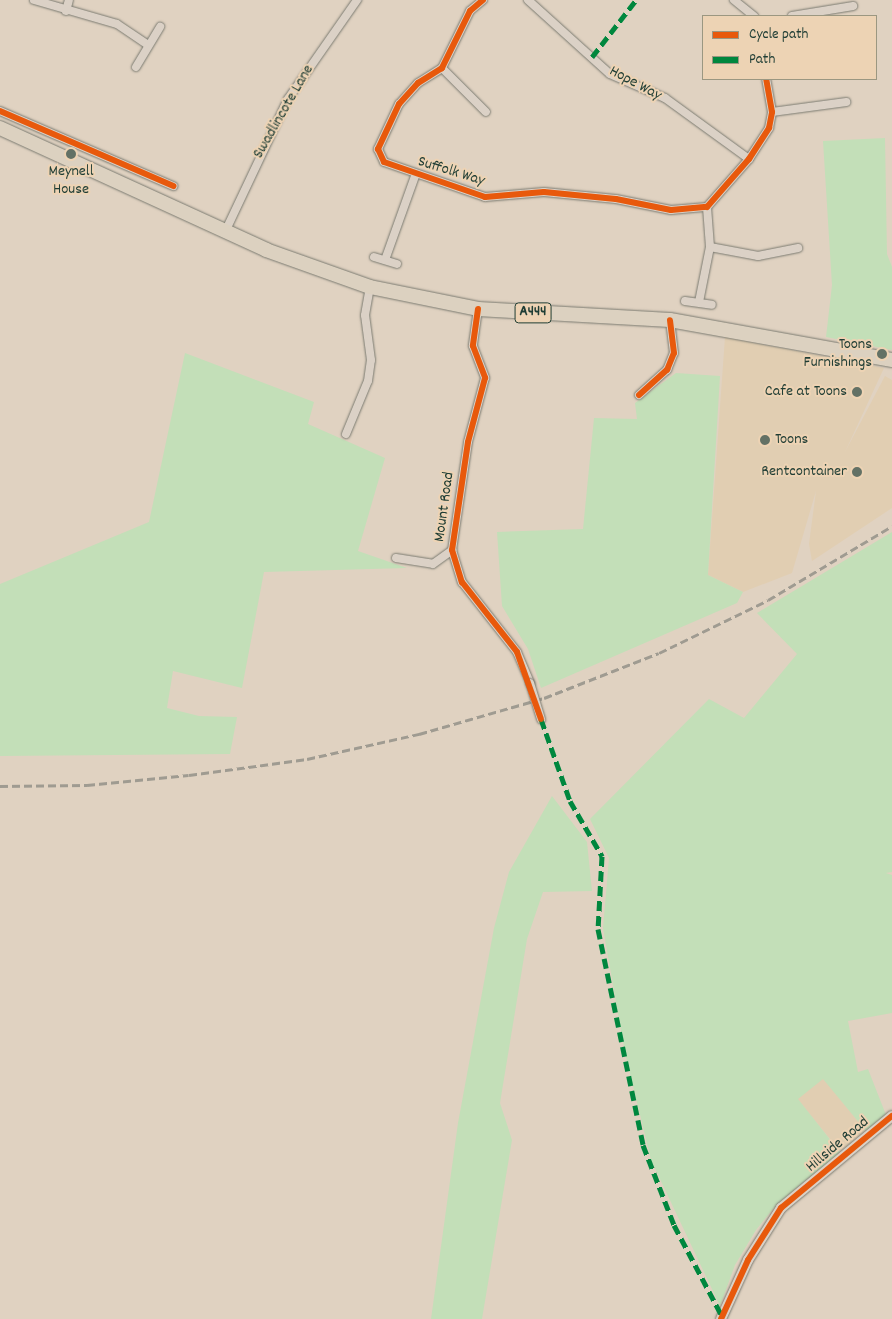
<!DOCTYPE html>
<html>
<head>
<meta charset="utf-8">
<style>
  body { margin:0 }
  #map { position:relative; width:892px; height:1319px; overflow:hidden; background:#e0d2c1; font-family:Dekko,sans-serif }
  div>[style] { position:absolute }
  .built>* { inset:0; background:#e1ceb2; transform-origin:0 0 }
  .green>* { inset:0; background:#c3dfb8 }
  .roads { filter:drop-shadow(0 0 1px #7b7b71) drop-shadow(0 0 1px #7b7b71) }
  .street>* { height:8px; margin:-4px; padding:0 4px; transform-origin:4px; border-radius:4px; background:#dbd1c6 }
  .secondary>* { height:10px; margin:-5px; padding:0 5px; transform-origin:5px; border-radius:5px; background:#dbd1c6 }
  .highway>* { height:14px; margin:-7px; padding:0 7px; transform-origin:7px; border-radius:7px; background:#dcd1c0 }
  .rail>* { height:2.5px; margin-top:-1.25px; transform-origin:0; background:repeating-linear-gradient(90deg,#9f9b91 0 8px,transparent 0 12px) }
  .bridges { filter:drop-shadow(0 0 1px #7b7b71) drop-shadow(0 0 1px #7b7b71) }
  .street-bridge>* { height:8px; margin:-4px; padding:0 4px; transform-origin:4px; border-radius:4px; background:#dbd1c6 }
  .quiet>* { height:5px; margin-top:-2.5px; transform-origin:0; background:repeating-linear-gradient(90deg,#00873e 0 10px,transparent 0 15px) }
  .cycleway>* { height:6px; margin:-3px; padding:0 3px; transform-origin:3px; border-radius:3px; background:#e8590c }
  .dots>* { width:14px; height:14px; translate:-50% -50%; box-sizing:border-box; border:2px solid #edd3b4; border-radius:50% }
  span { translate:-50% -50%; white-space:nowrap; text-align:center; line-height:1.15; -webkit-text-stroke:4px #edd3b4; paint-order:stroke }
  .shield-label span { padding:1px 4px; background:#edd3b4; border:1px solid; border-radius:4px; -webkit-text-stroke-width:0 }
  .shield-label { font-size:15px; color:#1f3d34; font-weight:700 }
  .street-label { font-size:16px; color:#1f3d34 }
  .poi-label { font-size:16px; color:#1f3d34 }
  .right { translate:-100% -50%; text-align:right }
  .left { translate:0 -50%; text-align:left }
  .legend { position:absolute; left:702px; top:15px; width:175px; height:65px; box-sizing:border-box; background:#edd3b4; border:1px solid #9b9781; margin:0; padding:6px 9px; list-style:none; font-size:15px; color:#1f3d34 }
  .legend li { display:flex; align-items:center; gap:10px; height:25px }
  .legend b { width:25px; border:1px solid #9b9781 }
</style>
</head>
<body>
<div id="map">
  <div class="built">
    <i style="clip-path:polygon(725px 337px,884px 368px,845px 452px,885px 376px,892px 380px,892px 508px,812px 561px,809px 544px,816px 491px,792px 573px,743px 592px,708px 575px)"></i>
    <i style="left:823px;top:1078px;width:68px;height:33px;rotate:51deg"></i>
  </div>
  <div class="green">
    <i style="clip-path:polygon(885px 138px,887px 254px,892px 267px,892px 350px,826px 337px,832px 285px,823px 141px)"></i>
    <i style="clip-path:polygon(185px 353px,314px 402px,308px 424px,385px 458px,358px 551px,407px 568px,264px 572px,242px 688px,173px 671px,167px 708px,199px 716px,237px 717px,230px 754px,0 756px,0 584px,149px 522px)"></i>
    <i style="clip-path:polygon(676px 373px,720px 376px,708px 575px,743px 592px,737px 603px,541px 688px,528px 649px,502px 606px,497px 532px,583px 529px,594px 418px,637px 419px,635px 403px)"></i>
    <i style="clip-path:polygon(892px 532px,892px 872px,886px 873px,892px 875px,892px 1013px,848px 1021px,858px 1072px,868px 1069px,886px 1115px,866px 1131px,823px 1079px,798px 1099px,840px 1152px,773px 1209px,756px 1230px,735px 1265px,720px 1306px,651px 1160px,625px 1053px,603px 928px,609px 858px,590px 819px,709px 699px,744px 718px,797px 654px,757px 613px)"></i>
    <i style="clip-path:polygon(552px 796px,587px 842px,592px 891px,543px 892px,527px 939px,500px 1103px,512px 1140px,482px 1319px,431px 1319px,458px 1123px,494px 928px,509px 872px)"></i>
  </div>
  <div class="roads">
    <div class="street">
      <i style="left:34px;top:0;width:86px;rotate:16.1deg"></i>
      <i style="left:117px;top:24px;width:36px;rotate:34deg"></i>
      <i style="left:483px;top:0;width:17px;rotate:140deg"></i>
      <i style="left:470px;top:11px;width:64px;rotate:116.2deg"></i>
      <i style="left:442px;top:68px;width:28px;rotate:148deg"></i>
      <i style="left:418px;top:83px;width:28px;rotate:132deg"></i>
      <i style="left:399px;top:104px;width:50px;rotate:115deg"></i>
      <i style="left:378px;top:149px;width:14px;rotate:65deg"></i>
      <i style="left:384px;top:162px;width:107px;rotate:19.1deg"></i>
      <i style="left:485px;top:197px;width:59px;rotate:-4.8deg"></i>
      <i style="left:544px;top:192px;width:72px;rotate:5.6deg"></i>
      <i style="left:616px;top:199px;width:56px;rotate:11.3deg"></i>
      <i style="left:671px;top:210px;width:36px;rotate:-5deg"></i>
      <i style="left:707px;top:207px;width:64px;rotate:-48.8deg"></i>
      <i style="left:749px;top:159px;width:37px;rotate:-57deg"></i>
      <i style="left:769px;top:128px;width:16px;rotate:-79deg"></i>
      <i style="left:772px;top:112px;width:34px;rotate:-100deg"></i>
      <i style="left:528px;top:0;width:110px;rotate:42.1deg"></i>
      <i style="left:610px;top:74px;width:60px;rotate:23.6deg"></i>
      <i style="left:665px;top:98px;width:104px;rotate:36deg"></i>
      <i style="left:734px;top:0;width:26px;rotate:39deg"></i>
      <i style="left:66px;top:11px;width:11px;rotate:-75deg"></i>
      <i style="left:792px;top:16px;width:62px;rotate:-9.3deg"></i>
      <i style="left:136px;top:67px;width:47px;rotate:-59deg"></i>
      <i style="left:442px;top:68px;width:62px;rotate:45deg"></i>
      <i style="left:0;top:111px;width:189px;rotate:23.4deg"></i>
      <i style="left:772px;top:112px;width:75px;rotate:-7.7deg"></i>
      <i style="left:225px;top:232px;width:147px;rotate:-64.7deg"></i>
      <i style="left:288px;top:99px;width:121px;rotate:-55.1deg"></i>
      <i style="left:710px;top:247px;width:49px;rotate:10.6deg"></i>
      <i style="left:758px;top:256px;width:41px;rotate:-11.3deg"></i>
      <i style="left:374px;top:257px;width:24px;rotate:17deg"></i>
      <i style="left:385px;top:260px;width:89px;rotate:-70.3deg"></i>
      <i style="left:685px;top:301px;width:27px;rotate:8deg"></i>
      <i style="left:699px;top:302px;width:56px;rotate:-78.7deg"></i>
      <i style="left:710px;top:247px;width:40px;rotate:-94.3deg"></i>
      <i style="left:478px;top:309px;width:37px;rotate:98deg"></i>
      <i style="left:473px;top:346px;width:34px;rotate:69deg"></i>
      <i style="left:485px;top:378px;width:66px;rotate:104.9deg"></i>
      <i style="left:468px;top:442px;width:109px;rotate:98.4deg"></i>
      <i style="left:452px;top:550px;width:34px;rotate:73deg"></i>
      <i style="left:462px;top:582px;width:89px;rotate:51.8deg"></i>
      <i style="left:517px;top:652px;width:34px;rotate:67deg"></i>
      <i style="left:639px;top:395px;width:38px;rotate:-42deg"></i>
      <i style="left:667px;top:370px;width:18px;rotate:-68deg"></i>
      <i style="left:674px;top:353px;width:33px;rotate:-97deg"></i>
      <i style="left:346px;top:434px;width:57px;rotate:-67.5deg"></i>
      <i style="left:368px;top:381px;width:21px;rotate:-82deg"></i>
      <i style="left:371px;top:360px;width:45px;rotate:-97.6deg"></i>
      <i style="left:365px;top:315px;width:28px;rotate:-80deg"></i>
      <i style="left:396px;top:558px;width:37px;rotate:9deg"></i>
      <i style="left:433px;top:564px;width:24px;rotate:-36deg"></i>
    </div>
    <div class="secondary">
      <i style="left:721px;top:1319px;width:65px;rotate:-65.4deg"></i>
      <i style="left:748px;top:1260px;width:62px;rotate:-57.6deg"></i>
      <i style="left:781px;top:1208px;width:144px;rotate:-39.7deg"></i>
    </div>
    <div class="highway">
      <i style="left:0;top:128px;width:293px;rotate:24.6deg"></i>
      <i style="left:266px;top:250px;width:110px;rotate:19.6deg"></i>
      <i style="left:370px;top:287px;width:110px;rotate:11.5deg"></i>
      <i style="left:478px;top:309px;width:192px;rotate:3.3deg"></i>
      <i style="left:670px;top:320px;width:226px;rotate:10.2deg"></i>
    </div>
  </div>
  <div class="rail">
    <i style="left:0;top:786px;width:87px;rotate:-0.7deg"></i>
    <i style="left:87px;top:785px;width:102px;rotate:-5.6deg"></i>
    <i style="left:189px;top:775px;width:119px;rotate:-7.7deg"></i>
    <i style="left:307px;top:759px;width:115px;rotate:-12.6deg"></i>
    <i style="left:419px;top:734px;width:130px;rotate:-16.1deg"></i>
    <i style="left:544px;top:698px;width:123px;rotate:-21.4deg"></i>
    <i style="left:659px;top:653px;width:121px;rotate:-25.9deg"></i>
    <i style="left:768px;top:600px;width:144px;rotate:-30.8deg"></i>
  </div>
  <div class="bridges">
    <div class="street-bridge">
      <i style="left:530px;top:683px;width:38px;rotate:73deg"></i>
    </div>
  </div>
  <div class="quiet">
    <i style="left:592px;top:57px;width:72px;rotate:-52.3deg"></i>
    <i style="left:541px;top:719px;width:87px;rotate:70.5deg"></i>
    <i style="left:570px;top:801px;width:64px;rotate:59.8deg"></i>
    <i style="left:602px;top:856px;width:73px;rotate:93.1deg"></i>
    <i style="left:598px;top:929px;width:221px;rotate:78.2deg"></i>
    <i style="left:643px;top:1145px;width:86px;rotate:68.8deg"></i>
    <i style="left:674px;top:1225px;width:103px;rotate:62.2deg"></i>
  </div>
  <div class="cycleway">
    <i style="left:483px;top:0;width:17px;rotate:140deg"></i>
    <i style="left:470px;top:11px;width:64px;rotate:116.2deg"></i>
    <i style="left:442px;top:68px;width:28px;rotate:148deg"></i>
    <i style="left:418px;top:83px;width:28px;rotate:132deg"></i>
    <i style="left:399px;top:104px;width:50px;rotate:115deg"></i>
    <i style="left:378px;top:149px;width:14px;rotate:65deg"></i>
    <i style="left:384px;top:162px;width:107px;rotate:19.1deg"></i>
    <i style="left:485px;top:197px;width:59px;rotate:-4.8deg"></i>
    <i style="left:544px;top:192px;width:72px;rotate:5.6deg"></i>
    <i style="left:616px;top:199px;width:56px;rotate:11.3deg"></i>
    <i style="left:671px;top:210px;width:36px;rotate:-5deg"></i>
    <i style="left:707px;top:207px;width:64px;rotate:-48.8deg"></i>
    <i style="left:749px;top:159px;width:37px;rotate:-57deg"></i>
    <i style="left:769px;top:128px;width:16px;rotate:-79deg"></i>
    <i style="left:772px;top:112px;width:34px;rotate:-100deg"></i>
    <i style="left:0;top:111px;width:189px;rotate:23.4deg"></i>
    <i style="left:478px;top:309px;width:37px;rotate:98deg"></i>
    <i style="left:473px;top:346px;width:34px;rotate:69deg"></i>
    <i style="left:485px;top:378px;width:66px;rotate:104.9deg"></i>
    <i style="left:468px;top:442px;width:109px;rotate:98.4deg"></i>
    <i style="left:452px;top:550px;width:34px;rotate:73deg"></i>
    <i style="left:462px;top:582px;width:89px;rotate:51.8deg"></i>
    <i style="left:517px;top:652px;width:71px;rotate:70.3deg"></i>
    <i style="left:639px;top:395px;width:38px;rotate:-42deg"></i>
    <i style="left:667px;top:370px;width:18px;rotate:-68deg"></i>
    <i style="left:674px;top:353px;width:33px;rotate:-97deg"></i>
    <i style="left:721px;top:1319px;width:65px;rotate:-65.4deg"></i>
    <i style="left:748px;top:1260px;width:62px;rotate:-57.6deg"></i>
    <i style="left:781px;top:1208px;width:144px;rotate:-39.7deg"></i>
  </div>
  <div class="dots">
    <i style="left:71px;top:154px;background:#637165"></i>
    <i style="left:882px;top:354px;background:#637165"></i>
    <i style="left:857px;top:392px;background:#637165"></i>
    <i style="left:765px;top:440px;background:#637165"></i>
    <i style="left:857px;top:472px;background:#637165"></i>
  </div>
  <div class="shield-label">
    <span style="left:533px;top:313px">A444</span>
  </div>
  <div class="street-label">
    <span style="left:635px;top:84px;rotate:28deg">Hope Way</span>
    <span style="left:284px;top:112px;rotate:-60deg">Swadlincote Lane</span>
    <span style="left:451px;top:172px;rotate:17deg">Suffolk Way</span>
    <span style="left:445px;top:507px;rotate:-82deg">Mount Road</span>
    <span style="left:838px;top:1145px;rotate:-40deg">Hillside Road</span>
  </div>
  <div class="poi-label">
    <span style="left:71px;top:181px">Meynell<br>House</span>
    <span class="right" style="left:872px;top:354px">Toons<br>Furnishings</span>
    <span class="right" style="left:847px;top:392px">Cafe at Toons</span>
    <span class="left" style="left:775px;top:440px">Toons</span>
    <span class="right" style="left:847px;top:472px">Rentcontainer</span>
  </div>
  <ul class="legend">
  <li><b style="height:6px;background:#e8590c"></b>Cycle path</li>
  <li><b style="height:6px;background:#00873e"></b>Path</li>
  </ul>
</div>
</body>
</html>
